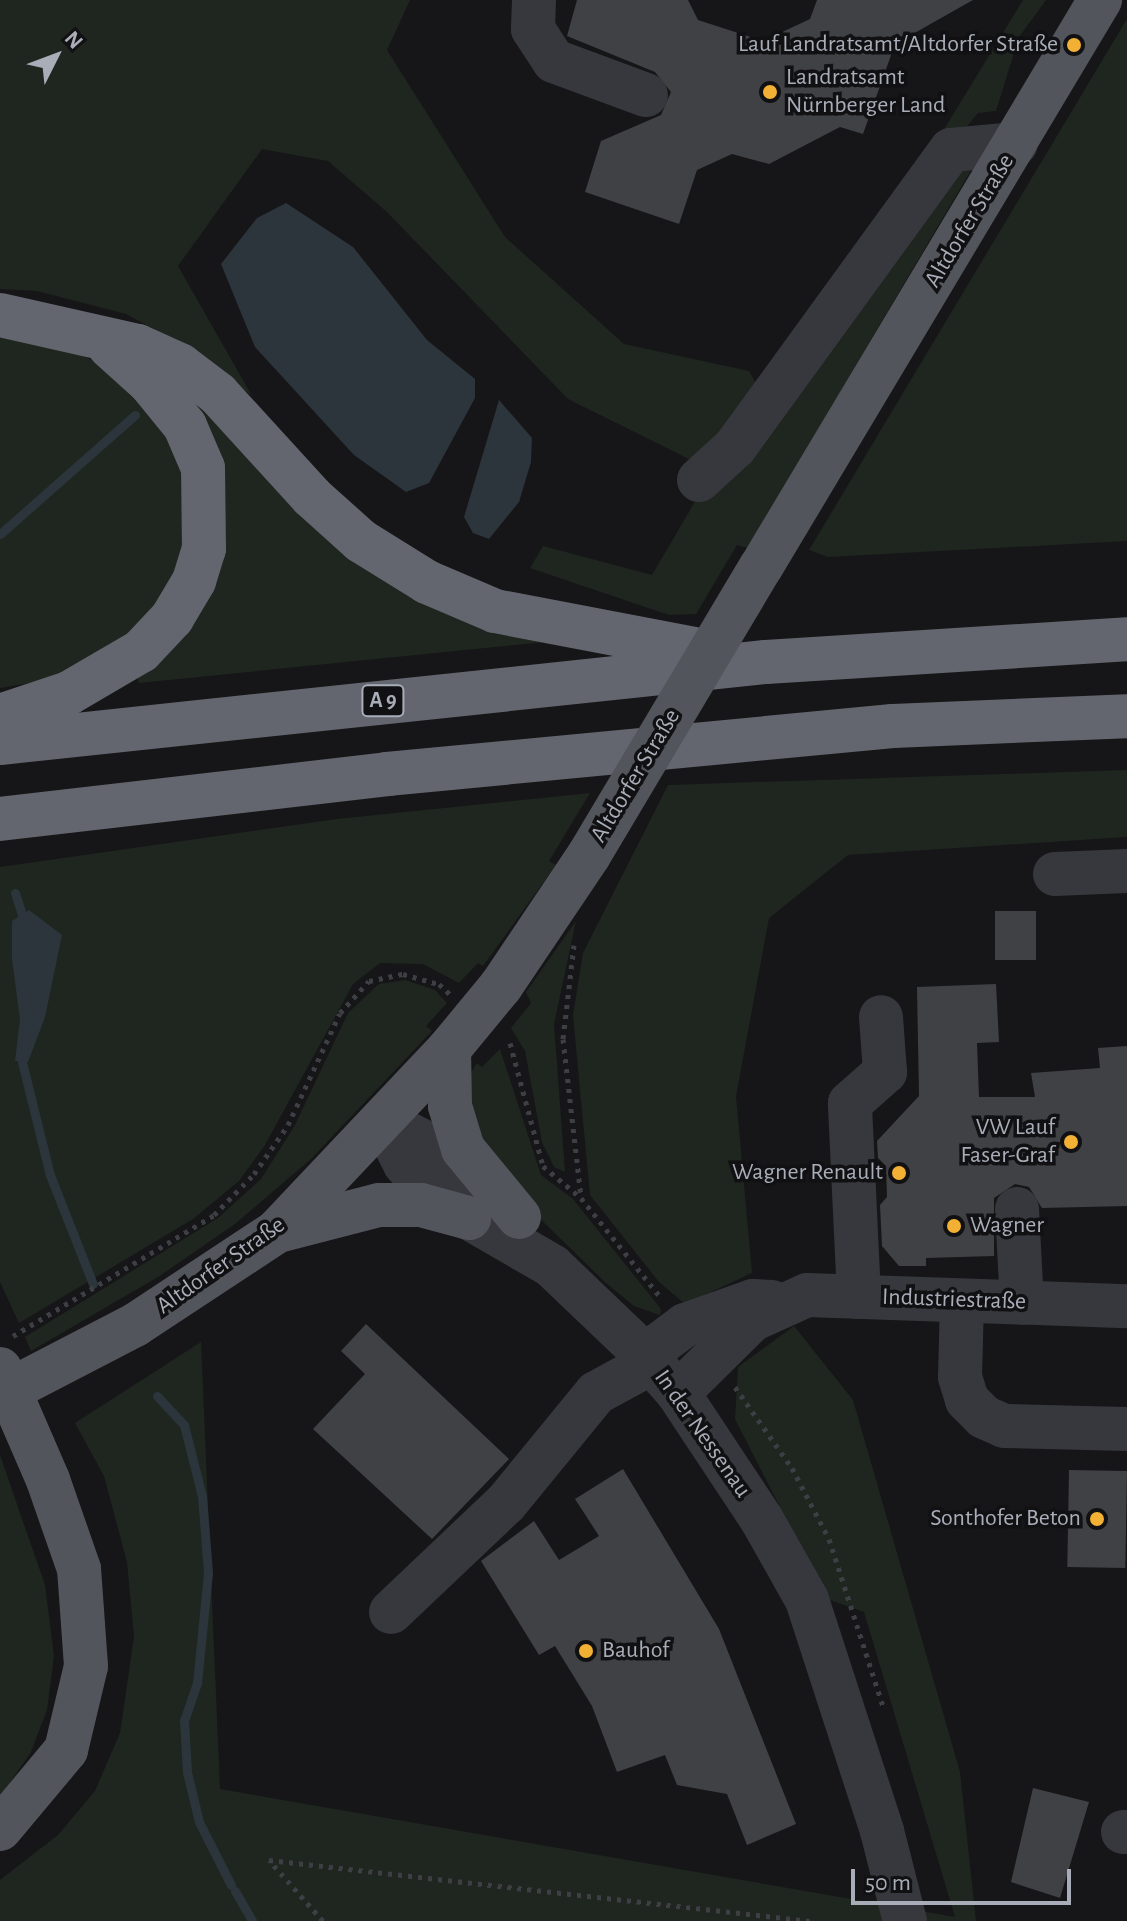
<!DOCTYPE html>
<html>
<head>
<meta charset="utf-8">
<style>
  body { margin:0 }
  #map { position:relative; width:1127px; height:1921px; overflow:hidden; background:#161618; font-family:"Alegreya Sans",sans-serif }
  div>[style] { position:absolute }
  .green>* { inset:0; background:#1e261f }
  .water>* { inset:0; background:#2c353c }
  .stream>* { height:9px; margin:-4.5px; padding:0 4.5px; transform-origin:4.5px; border-radius:4.5px; background:#2c353c }
  .building>* { inset:0; background:#404145; transform-origin:0 0 }
  .path>* { height:5px; margin-top:-2.5px; transform-origin:0; background:repeating-linear-gradient(90deg,#3d3f44 0 4px,transparent 0 10px) }
  .minor>* { height:44px; margin:-22px; padding:0 22px; transform-origin:22px; border-radius:22px; background:#37383d }
  .major>* { height:44px; margin:-22px; padding:0 22px; transform-origin:22px; border-radius:22px; background:#53555c }
  .highway>* { height:44px; margin:-22px; padding:0 22px; transform-origin:22px; border-radius:22px; background:#63666e }
  .major-bridge>* { height:44px; margin:-22px; padding:0 22px; transform-origin:22px; border-radius:22px; background:#53555c }
  .dots>* { width:22px; height:22px; translate:-50% -50%; box-sizing:border-box; border:4px solid #111113; border-radius:50% }
  span { translate:-50% -50%; white-space:nowrap; text-align:center; line-height:1.15; -webkit-text-stroke:7px #111113; paint-order:stroke }
  .shield-label span { padding:2px 6px; background:#111113; border:2px solid; border-radius:6px; -webkit-text-stroke-width:0 }
  .shield-label { font-size:22px; color:#a8adb8; font-weight:700 }
  .poi-label { font-size:24px; color:#a8adb8 }
  .right { translate:-100% -50%; text-align:right }
  .left { translate:0 -50%; text-align:left }
  .street-label { font-size:24px; color:#a8adb8 }
  .north { position:absolute; left:16px; top:16px; width:80px; height:80px; -webkit-text-stroke:6px #111113; paint-order:stroke; rotate:48deg; font-size:22px; font-weight:700; line-height:32px; text-align:center; color:#a8adb8 }
  .north::after { content:''; display:block; margin:auto; width:28px; height:36px; background:#a8adb8; clip-path:polygon(50% 0,100% 100%,50% 72%,0 100%) }
  .scale { position:absolute; left:851px; top:1869px; width:220px; height:36px; box-sizing:border-box; border:4px solid #a8adb8; border-top:0; padding-left:10px; font-size:24px; line-height:28px; white-space:nowrap; color:#a8adb8; -webkit-text-stroke:6px #111113; paint-order:stroke }
</style>
</head>
<body>
<div id="map">
  <div class="green">
    <i style="clip-path:polygon(0 0,410px 0,387px 50px,505px 237px,624px 344px,749px 371px,766px 401px,959px 165px,977px 160px,748px 548px,737px 545px,696px 614px,669px 615px,530px 568px,543px 546px,652px 575px,720px 459px,699px 464px,568px 399px,387px 212px,328px 161px,262px 149px,178px 266px,252px 396px,198px 353px,126px 314px,37px 291px,0 289px)"></i>
    <i style="clip-path:polygon(1023px 0,1046px 0,1019px 37px,996px 111px,978px 113px,957px 138px,940px 136px)"></i>
    <i style="clip-path:polygon(1127px 19px,1127px 541px,828px 557px,809px 550px)"></i>
    <i style="clip-path:polygon(0 332px,49px 339px,112px 370px,153px 404px,189px 490px,186px 550px,157px 612px,110px 657px,50px 680px,0 688px)"></i>
    <i style="clip-path:polygon(180px 380px,267px 470px,544px 642px,139px 683px,137px 677px,193px 620px)"></i>
    <i style="clip-path:polygon(1127px 770px,1127px 837px,848px 855px,769px 918px,736px 1096px,752px 1273px,685px 1304px,659px 1282px,590px 1195px,573px 1015px,583px 953px,668px 785px)"></i>
    <i style="clip-path:polygon(590px 793px,549px 861px,556px 865px,483px 966px,478px 963px,459px 983px,423px 964px,380px 963px,353px 984px,265px 1145px,239px 1181px,193px 1219px,19px 1323px,0 1282px,0 867px,337px 819px)"></i>
    <i style="clip-path:polygon(576px 921px,554px 1024px,565px 1172px,554px 1167px,542px 1142px,525px 1051px,511px 1028px,531px 1003px,526px 992px)"></i>
    <i style="clip-path:polygon(405px 980px,435px 990px,447px 1003px,426px 1026px,432px 1031px,310px 1160px,235px 1224px,158px 1277px,31px 1351px,25px 1337px,218px 1218px,261px 1179px,294px 1127px,348px 1013px,379px 984px)"></i>
    <i style="clip-path:polygon(500px 1049px,541px 1175px,573px 1199px,661px 1309px,660px 1315px,634px 1306px,606px 1283px,493px 1173px,472px 1139px,466px 1081px,477px 1063px,482px 1067px)"></i>
    <i style="clip-path:polygon(794px 1326px,853px 1400px,960px 1772px,976px 1921px,0 1921px,0 1880px,58px 1835px,95px 1791px,120px 1733px,134px 1637px,127px 1562px,104px 1476px,75px 1423px,201px 1342px,220px 1789px,955px 1917px,864px 1612px,827px 1599px,735px 1419px,738px 1367px)"></i>
    <i style="clip-path:polygon(0 1455px,45px 1585px,54px 1656px,47px 1710px,31px 1752px,0 1797px)"></i>
  </div>
  <div class="water">
    <i style="clip-path:polygon(286px 203px,353px 247px,427px 340px,475px 379px,475px 398px,429px 483px,406px 492px,354px 455px,255px 347px,221px 264px,257px 218px)"></i>
    <i style="clip-path:polygon(499px 400px,532px 438px,531px 462px,519px 502px,489px 539px,473px 533px,464px 517px)"></i>
    <i style="clip-path:polygon(29px 910px,62px 935px,45px 1017px,28px 1062px,15px 1061px,20px 1019px,12px 959px,12px 921px)"></i>
  </div>
  <div class="stream">
    <i style="left:0;top:534px;width:180px;rotate:-41.4deg"></i>
    <i style="left:15px;top:893px;width:23px;rotate:72deg"></i>
    <i style="left:22px;top:1062px;width:116px;rotate:76.1deg"></i>
    <i style="left:50px;top:1175px;width:117px;rotate:68.5deg"></i>
    <i style="left:157px;top:1396px;width:40px;rotate:47deg"></i>
    <i style="left:184px;top:1425px;width:73px;rotate:75.8deg"></i>
    <i style="left:202px;top:1496px;width:77px;rotate:85.5deg"></i>
    <i style="left:208px;top:1573px;width:111px;rotate:95.7deg"></i>
    <i style="left:197px;top:1683px;width:39px;rotate:109deg"></i>
    <i style="left:184px;top:1720px;width:52px;rotate:86.7deg"></i>
    <i style="left:187px;top:1772px;width:51px;rotate:76.5deg"></i>
    <i style="left:199px;top:1822px;width:71px;rotate:63.1deg"></i>
    <i style="left:235px;top:1891px;width:34px;rotate:60deg"></i>
  </div>
  <div class="building">
    <i style="clip-path:polygon(577px 0,688px 0,698px 20px,763px 41px,810px 19px,817px 0,973px 0,895px 44px,863px 134px,840px 127px,769px 164px,732px 154px,697px 170px,679px 224px,585px 192px,601px 141px,661px 115px,671px 92px,655px 72px,567px 36px)"></i>
    <i style="left:995px;top:911px;width:41px;height:49px"></i>
    <i style="clip-path:polygon(996px 984px,999px 1042px,977px 1043px,979px 1097px,1035px 1097px,1031px 1073px,1100px 1068px,1098px 1048px,1127px 1046px,1127px 1206px,1042px 1208px,1029px 1187px,1015px 1184px,994px 1198px,994px 1256px,926px 1258px,926px 1266px,899px 1266px,882px 1246px,880px 1205px,887px 1197px,886px 1166px,878px 1158px,877px 1141px,919px 1096px,917px 987px)"></i>
    <i style="clip-path:polygon(366px 1324px,509px 1459px,432px 1539px,313px 1429px,365px 1374px,341px 1351px)"></i>
    <i style="clip-path:polygon(623px 1469px,719px 1629px,796px 1824px,747px 1845px,727px 1794px,677px 1785px,665px 1755px,617px 1772px,592px 1706px,555px 1646px,539px 1655px,481px 1561px,534px 1521px,559px 1560px,599px 1536px,575px 1499px)"></i>
    <i style="left:1069px;top:1470px;width:58px;height:97px;rotate:1deg"></i>
    <i style="clip-path:polygon(1033px 1788px,1089px 1802px,1060px 1898px,1011px 1882px)"></i>
  </div>
  <div class="path">
    <i style="left:574px;top:945px;width:95px;rotate:96.7deg"></i>
    <i style="left:563px;top:1039px;width:159px;rotate:83.5deg"></i>
    <i style="left:510px;top:1043px;width:127px;rotate:75deg"></i>
    <i style="left:543px;top:1166px;width:50px;rotate:40.1deg"></i>
    <i style="left:581px;top:1198px;width:129px;rotate:51.3deg"></i>
    <i style="left:13px;top:1336px;width:235px;rotate:-31deg"></i>
    <i style="left:214px;top:1215px;width:57px;rotate:-45.7deg"></i>
    <i style="left:254px;top:1174px;width:60px;rotate:-55.2deg"></i>
    <i style="left:288px;top:1125px;width:123px;rotate:-65.1deg"></i>
    <i style="left:340px;top:1013px;width:43px;rotate:-47.8deg"></i>
    <i style="left:369px;top:981px;width:35px;rotate:-12deg"></i>
    <i style="left:403px;top:974px;width:37px;rotate:16deg"></i>
    <i style="left:439px;top:984px;width:16px;rotate:43deg"></i>
    <i style="left:735px;top:1387px;width:99px;rotate:54.9deg"></i>
    <i style="left:792px;top:1468px;width:80px;rotate:62.5deg"></i>
    <i style="left:829px;top:1539px;width:179px;rotate:72.1deg"></i>
    <i style="left:323px;top:1921px;width:81px;rotate:-131.5deg"></i>
    <i style="left:269px;top:1860px;width:544px;rotate:6.43deg"></i>
  </div>
  <div class="minor">
    <i style="left:534px;top:0;width:29px;rotate:92deg"></i>
    <i style="left:533px;top:29px;width:38px;rotate:57deg"></i>
    <i style="left:554px;top:61px;width:98px;rotate:20.3deg"></i>
    <i style="left:699px;top:480px;width:49px;rotate:-42.5deg"></i>
    <i style="left:735px;top:447px;width:367px;rotate:-54deg"></i>
    <i style="left:951px;top:150px;width:65px;rotate:-5.3deg"></i>
    <i style="left:1055px;top:874px;width:72px;rotate:-2.4deg"></i>
    <i style="left:383px;top:1121px;width:48px;rotate:62.9deg"></i>
    <i style="left:405px;top:1164px;width:22px;rotate:47deg"></i>
    <i style="left:420px;top:1180px;width:62px;rotate:37.8deg"></i>
    <i style="left:469px;top:1218px;width:96px;rotate:30deg"></i>
    <i style="left:552px;top:1266px;width:129px;rotate:43.7deg"></i>
    <i style="left:645px;top:1355px;width:50px;rotate:49deg"></i>
    <i style="left:678px;top:1393px;width:152px;rotate:56.5deg"></i>
    <i style="left:762px;top:1520px;width:92px;rotate:60.6deg"></i>
    <i style="left:807px;top:1600px;width:243px;rotate:72deg"></i>
    <i style="left:882px;top:1831px;width:93px;rotate:75.7deg"></i>
    <i style="left:383px;top:1121px;width:48px;rotate:27.1deg"></i>
    <i style="left:426px;top:1143px;width:77px;rotate:37.6deg"></i>
    <i style="left:1017px;top:1209px;width:94px;rotate:87deg"></i>
    <i style="left:859px;top:1297px;width:194px;rotate:-92.7deg"></i>
    <i style="left:850px;top:1103px;width:47px;rotate:-41.5deg"></i>
    <i style="left:885px;top:1072px;width:55px;rotate:-94.2deg"></i>
    <i style="left:962px;top:1301px;width:76px;rotate:91.5deg"></i>
    <i style="left:960px;top:1377px;width:24px;rotate:73deg"></i>
    <i style="left:967px;top:1400px;width:24px;rotate:45deg"></i>
    <i style="left:984px;top:1417px;width:22px;rotate:24deg"></i>
    <i style="left:1004px;top:1426px;width:123px;rotate:1.4deg"></i>
    <i style="left:645px;top:1355px;width:50px;rotate:-36.9deg"></i>
    <i style="left:685px;top:1325px;width:72px;rotate:-19.4deg"></i>
    <i style="left:753px;top:1301px;width:19px;rotate:3deg"></i>
    <i style="left:678px;top:1393px;width:104px;rotate:-44.6deg"></i>
    <i style="left:752px;top:1320px;width:60px;rotate:-24.4deg"></i>
    <i style="left:807px;top:1295px;width:320px;rotate:2deg"></i>
    <i style="left:391px;top:1612px;width:158px;rotate:-43.5deg"></i>
    <i style="left:506px;top:1503px;width:142px;rotate:-50.7deg"></i>
    <i style="left:596px;top:1393px;width:63px;rotate:-28.6deg"></i>
    <i style="left:1123px;top:1832px;width:4px"></i>
  </div>
  <div class="major">
    <i style="left:761px;top:567px;width:661px;rotate:-59.13deg"></i>
    <i style="left:501px;top:986px;width:158px;rotate:-56.1deg"></i>
    <i style="left:449px;top:1049px;width:57px;rotate:89deg"></i>
    <i style="left:450px;top:1106px;width:45px;rotate:73.2deg"></i>
    <i style="left:463px;top:1149px;width:88px;rotate:50.5deg"></i>
    <i style="left:282px;top:1230px;width:100px;rotate:-14.5deg"></i>
    <i style="left:379px;top:1205px;width:42px"></i>
    <i style="left:421px;top:1205px;width:50px;rotate:15.2deg"></i>
    <i style="left:0;top:1395px;width:152px;rotate:-27.4deg"></i>
    <i style="left:135px;top:1325px;width:169px;rotate:-33.4deg"></i>
    <i style="left:276px;top:1232px;width:252px;rotate:-46.6deg"></i>
    <i style="left:0;top:1829px;width:103px;rotate:-50.1deg"></i>
    <i style="left:66px;top:1750px;width:86px;rotate:-76.6deg"></i>
    <i style="left:86px;top:1666px;width:97px;rotate:-94.1deg"></i>
    <i style="left:79px;top:1569px;width:94px;rotate:-109.2deg"></i>
  </div>
  <div class="highway">
    <i style="left:0;top:315px;width:141px;rotate:12.7deg"></i>
    <i style="left:138px;top:346px;width:46px;rotate:24.3deg"></i>
    <i style="left:180px;top:365px;width:48px;rotate:37.3deg"></i>
    <i style="left:218px;top:394px;width:139px;rotate:47.6deg"></i>
    <i style="left:312px;top:497px;width:66px;rotate:41.9deg"></i>
    <i style="left:361px;top:541px;width:78px;rotate:31.8deg"></i>
    <i style="left:427px;top:582px;width:74px;rotate:23.1deg"></i>
    <i style="left:495px;top:611px;width:225px;rotate:10.8deg"></i>
    <i style="left:0;top:716px;width:73px;rotate:-18.4deg"></i>
    <i style="left:69px;top:693px;width:83px;rotate:-30.3deg"></i>
    <i style="left:141px;top:651px;width:45px;rotate:-46.8deg"></i>
    <i style="left:172px;top:618px;width:43px;rotate:-59.3deg"></i>
    <i style="left:194px;top:581px;width:34px;rotate:-73deg"></i>
    <i style="left:204px;top:549px;width:81px;rotate:-90.7deg"></i>
    <i style="left:203px;top:468px;width:46px;rotate:-113.2deg"></i>
    <i style="left:185px;top:426px;width:55px;rotate:-129.1deg"></i>
    <i style="left:150px;top:383px;width:55px;rotate:-137.9deg"></i>
    <i style="left:0;top:743px;width:770px;rotate:-6.04deg"></i>
    <i style="left:766px;top:662px;width:362px;rotate:-3.6deg"></i>
    <i style="left:0;top:819px;width:390px;rotate:-6.6deg"></i>
    <i style="left:387px;top:774px;width:508px;rotate:-5.42deg"></i>
    <i style="left:893px;top:726px;width:234px;rotate:-2.4deg"></i>
  </div>
  <div class="major-bridge">
    <i style="left:589px;top:855px;width:335px;rotate:-59.2deg"></i>
    <i style="left:449px;top:1049px;width:82px;rotate:-50.5deg"></i>
    <i style="left:0;top:1369px;width:121px;rotate:66.6deg"></i>
  </div>
  <div class="dots">
    <i style="left:1074px;top:45px;background:#f2b134"></i>
    <i style="left:770px;top:92px;background:#f2b134"></i>
    <i style="left:1071px;top:1142px;background:#f2b134"></i>
    <i style="left:899px;top:1173px;background:#f2b134"></i>
    <i style="left:954px;top:1226px;background:#f2b134"></i>
    <i style="left:1097px;top:1519px;background:#f2b134"></i>
    <i style="left:586px;top:1651px;background:#f2b134"></i>
  </div>
  <div class="shield-label">
    <span style="left:383px;top:701px">A 9</span>
  </div>
  <div class="poi-label">
    <span class="right" style="left:1058px;top:45px">Lauf Landratsamt/Altdorfer Straße</span>
    <span class="left" style="left:786px;top:92px">Landratsamt<br>Nürnberger Land</span>
    <span class="right" style="left:1055px;top:1142px">VW Lauf<br>Faser-Graf</span>
    <span class="right" style="left:883px;top:1173px">Wagner Renault</span>
    <span class="left" style="left:970px;top:1226px">Wagner</span>
    <span class="right" style="left:1081px;top:1519px">Sonthofer Beton</span>
    <span class="left" style="left:602px;top:1651px">Bauhof</span>
  </div>
  <div class="street-label">
    <span style="left:970px;top:221px;rotate:-59deg">Altdorfer Straße</span>
    <span style="left:636px;top:776px;rotate:-59deg">Altdorfer Straße</span>
    <span style="left:221px;top:1266px;rotate:-35deg">Altdorfer Straße</span>
    <span style="left:954px;top:1300px;rotate:2deg">Industriestraße</span>
    <span style="left:702px;top:1434px;rotate:55deg">In der Nessenau</span>
  </div>
  <div class="north">N</div>
  <div class="scale">50 m</div>
</div>
</body>
</html>
